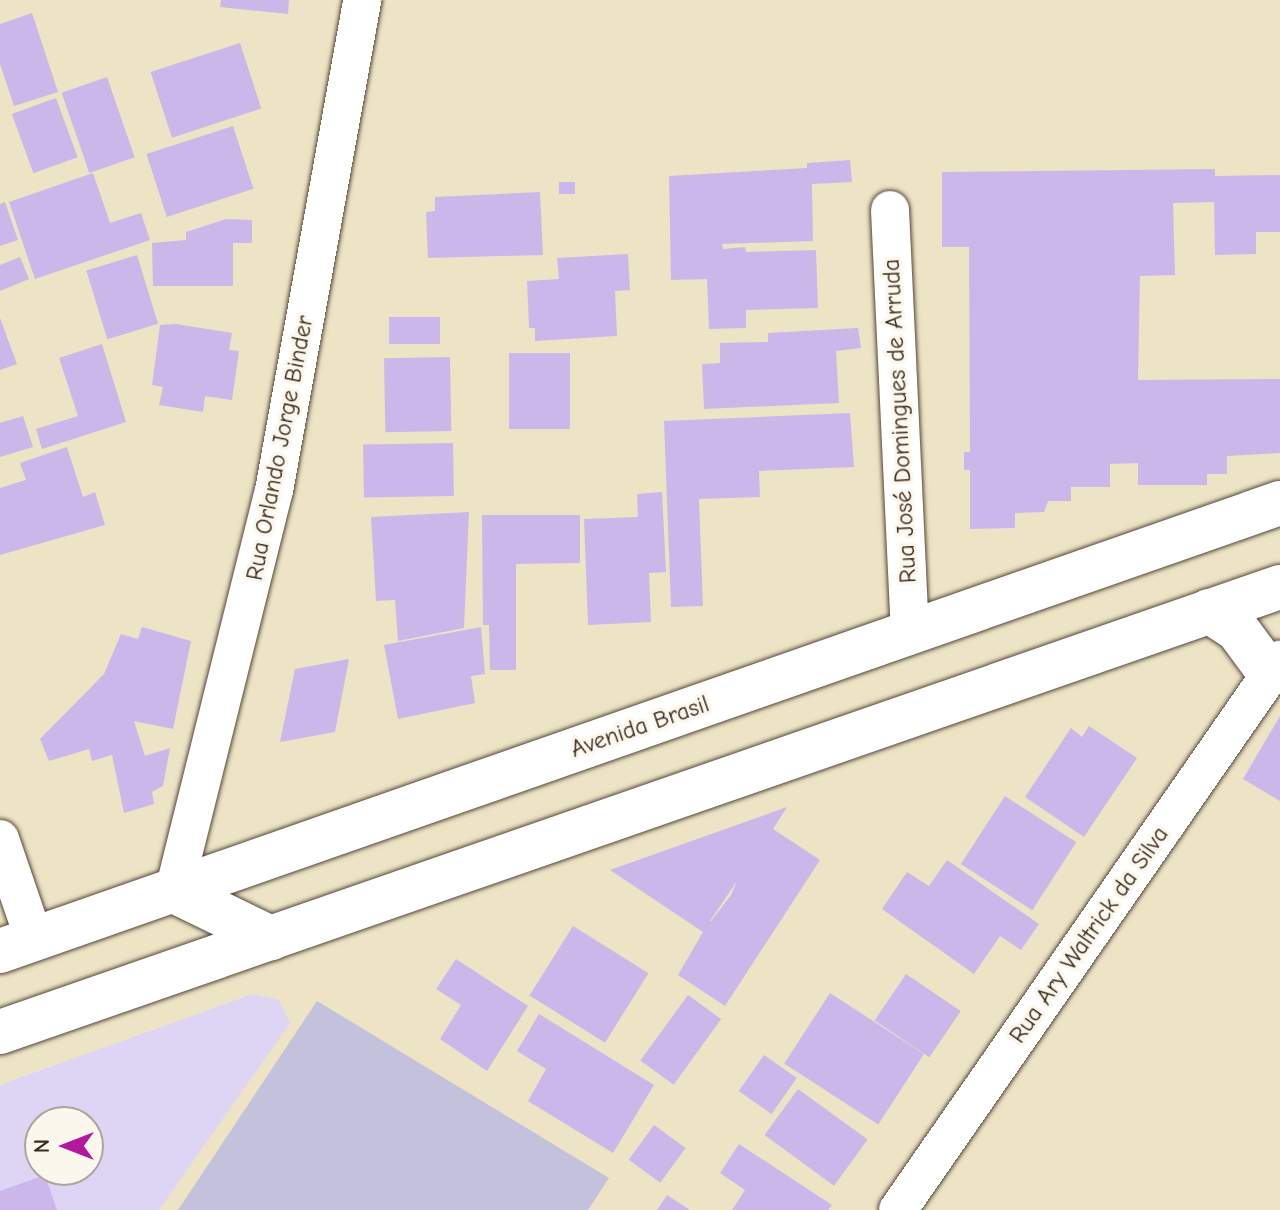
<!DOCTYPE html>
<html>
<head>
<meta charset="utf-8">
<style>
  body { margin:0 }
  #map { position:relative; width:1280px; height:1210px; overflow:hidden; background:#ece4c5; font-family:"Comic Neue",sans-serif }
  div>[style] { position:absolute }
  .built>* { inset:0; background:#ded5f5 }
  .industrial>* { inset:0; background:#c3c1db }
  .building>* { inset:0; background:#ccb7ea; transform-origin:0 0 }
  .roads { filter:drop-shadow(0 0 2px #564637) drop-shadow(0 0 2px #564637) }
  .street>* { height:38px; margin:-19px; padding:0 19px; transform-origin:19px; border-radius:19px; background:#fff }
  .secondary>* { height:44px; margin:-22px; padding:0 22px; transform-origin:22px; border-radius:22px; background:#fff }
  span { translate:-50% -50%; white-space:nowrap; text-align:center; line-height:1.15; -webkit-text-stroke:7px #fbf7ec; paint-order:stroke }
  .street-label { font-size:24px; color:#3b2a1e }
  .north { position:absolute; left:24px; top:1106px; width:80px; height:80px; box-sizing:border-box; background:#fbf7ec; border:2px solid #aea59a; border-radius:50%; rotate:270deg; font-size:22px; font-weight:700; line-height:32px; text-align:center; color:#3b2a1e }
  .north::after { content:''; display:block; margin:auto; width:28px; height:36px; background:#b5179e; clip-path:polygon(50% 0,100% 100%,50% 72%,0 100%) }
</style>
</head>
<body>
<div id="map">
  <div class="built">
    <i style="clip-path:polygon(evenodd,253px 994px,279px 1000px,290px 1023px,159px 1210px,0 1210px,0 1085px,253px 994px,40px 1122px,88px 1122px,88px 1170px,40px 1170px,40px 1122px)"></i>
  </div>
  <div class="industrial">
    <i style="clip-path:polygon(317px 1001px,609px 1178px,588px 1210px,178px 1210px)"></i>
  </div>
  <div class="building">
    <i style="clip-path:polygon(221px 0,289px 0,288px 14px,220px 7px)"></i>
    <i style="clip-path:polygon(32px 13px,58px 92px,14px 106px,0 64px,0 24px)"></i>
    <i style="left:240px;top:43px;width:69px;height:94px;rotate:72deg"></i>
    <i style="left:107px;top:77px;width:85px;height:48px;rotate:71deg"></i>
    <i style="left:56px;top:98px;width:63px;height:47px;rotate:70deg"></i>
    <i style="left:233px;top:126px;width:66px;height:91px;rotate:72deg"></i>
    <i style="clip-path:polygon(850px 160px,852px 182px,812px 184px,813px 241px,722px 244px,723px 249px,745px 247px,746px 252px,816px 250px,818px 308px,746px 310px,746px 328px,709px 329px,707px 279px,671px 280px,669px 176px,807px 168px,807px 163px)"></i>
    <i style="clip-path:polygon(1215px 169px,1215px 176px,1280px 175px,1280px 232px,1256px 232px,1256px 254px,1215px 255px,1214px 202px,1173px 203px,1175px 275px,1140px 276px,1138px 380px,1280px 379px,1280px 453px,1227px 456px,1227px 474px,1207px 474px,1207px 485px,1138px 485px,1138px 463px,1110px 464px,1110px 487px,1071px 487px,1071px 501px,1048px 501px,1044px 512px,1015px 513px,1015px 528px,970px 529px,970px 470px,964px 470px,964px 452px,970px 452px,969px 247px,942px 247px,942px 172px)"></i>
    <i style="clip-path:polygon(93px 173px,110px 223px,141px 213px,150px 240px,35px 279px,9px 202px)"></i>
    <i style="left:559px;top:182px;width:16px;height:12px"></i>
    <i style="clip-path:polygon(540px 192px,543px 255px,428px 258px,426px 212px,435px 211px,435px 197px)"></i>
    <i style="clip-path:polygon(5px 202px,18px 240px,0 246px,0 204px)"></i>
    <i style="clip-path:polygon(226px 219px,252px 220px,252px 243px,233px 243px,233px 286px,153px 286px,152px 243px,186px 240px,186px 232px)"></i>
    <i style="clip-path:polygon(628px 254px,630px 290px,615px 291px,617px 336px,535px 341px,535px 328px,529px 328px,527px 281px,559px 279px,557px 258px)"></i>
    <i style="left:137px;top:255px;width:72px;height:53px;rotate:73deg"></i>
    <i style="clip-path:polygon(20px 257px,29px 279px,0 291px,0 265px)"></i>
    <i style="left:440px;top:317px;width:27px;height:51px;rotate:90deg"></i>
    <i style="clip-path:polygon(0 318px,17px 364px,0 370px)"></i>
    <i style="clip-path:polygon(176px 324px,232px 333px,229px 350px,239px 351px,232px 400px,205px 396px,203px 412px,159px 405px,163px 387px,152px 385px,160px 325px)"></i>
    <i style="clip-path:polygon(858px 328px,861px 348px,836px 351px,839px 403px,704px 409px,702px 364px,720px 363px,720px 343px,768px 342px,768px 333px)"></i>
    <i style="clip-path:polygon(102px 344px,126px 422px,42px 449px,36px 429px,78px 416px,59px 358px)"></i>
    <i style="left:509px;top:353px;width:61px;height:76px"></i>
    <i style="left:450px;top:357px;width:74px;height:66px;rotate:89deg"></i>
    <i style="clip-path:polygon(850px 413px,854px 467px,759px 471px,760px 497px,699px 499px,703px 606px,671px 607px,664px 421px)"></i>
    <i style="clip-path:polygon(23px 416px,33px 447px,0 457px,0 423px)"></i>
    <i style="left:453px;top:443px;width:53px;height:90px;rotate:89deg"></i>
    <i style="clip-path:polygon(67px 447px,83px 497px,95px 492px,105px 525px,0 555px,0 488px,26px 480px,20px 463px)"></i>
    <i style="clip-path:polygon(662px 492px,666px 572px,649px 573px,651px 622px,588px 625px,584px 519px,638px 517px,637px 494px)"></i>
    <i style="clip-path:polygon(469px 512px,464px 628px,398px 641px,395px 600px,376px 601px,371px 517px)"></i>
    <i style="clip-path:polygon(482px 515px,580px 515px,580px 563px,516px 564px,516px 670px,490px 670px,489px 625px,483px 625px)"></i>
    <i style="clip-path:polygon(142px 627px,191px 641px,173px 729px,134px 721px,145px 756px,170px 748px,163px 786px,152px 792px,154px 804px,124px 813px,112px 755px,92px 761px,89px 749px,49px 761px,40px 739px,104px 674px,121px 634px,138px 639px)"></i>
    <i style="clip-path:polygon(481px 627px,485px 674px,471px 676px,475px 703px,398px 719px,384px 645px)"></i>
    <i style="clip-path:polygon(349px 659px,335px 732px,280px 742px,295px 669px)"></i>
    <i style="clip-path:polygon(1280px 716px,1280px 801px,1243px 779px)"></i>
    <i style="clip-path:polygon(1089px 726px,1137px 758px,1084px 837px,1025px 797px,1071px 728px,1082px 737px)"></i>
    <i style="left:1005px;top:796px;width:85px;height:81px;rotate:33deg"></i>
    <i style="clip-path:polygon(evenodd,787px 807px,773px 829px,820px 860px,725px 1006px,678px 975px,703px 932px,610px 870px,787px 807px,737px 881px,731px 895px,711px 921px,710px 921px,737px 881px)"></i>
    <i style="clip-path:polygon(947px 860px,1039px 924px,1021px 950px,1000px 936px,974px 974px,882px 909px,907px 872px,929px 886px)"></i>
    <i style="left:573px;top:926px;width:89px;height:82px;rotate:32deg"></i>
    <i style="clip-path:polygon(456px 959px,528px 1006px,487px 1071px,440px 1039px,461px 1005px,436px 989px)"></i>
    <i style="left:906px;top:974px;width:66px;height:56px;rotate:34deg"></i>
    <i style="left:830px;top:993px;width:112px;height:84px;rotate:33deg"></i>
    <i style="left:688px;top:995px;width:41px;height:81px;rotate:36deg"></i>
    <i style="clip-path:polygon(539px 1014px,654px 1085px,613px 1153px,528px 1101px,546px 1069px,517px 1051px)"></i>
    <i style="left:764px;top:1055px;width:40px;height:44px;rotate:35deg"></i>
    <i style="left:798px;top:1089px;width:86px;height:57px;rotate:36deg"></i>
    <i style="left:654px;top:1125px;width:39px;height:43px;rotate:36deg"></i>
    <i style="clip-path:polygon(739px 1144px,832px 1205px,828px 1210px,732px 1210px,745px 1190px,720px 1173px)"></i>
    <i style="clip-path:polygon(45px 1175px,57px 1210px,0 1210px,0 1191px)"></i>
    <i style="clip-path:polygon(667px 1195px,690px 1210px,657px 1210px)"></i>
  </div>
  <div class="roads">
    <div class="street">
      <i style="left:890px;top:210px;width:422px;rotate:87.3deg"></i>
      <i style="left:0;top:839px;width:106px;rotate:71.2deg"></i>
      <i style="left:174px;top:891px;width:412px;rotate:-76deg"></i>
      <i style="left:274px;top:491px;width:499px;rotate:-79.8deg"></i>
      <i style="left:898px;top:1210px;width:670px;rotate:-55.22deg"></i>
    </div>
    <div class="secondary">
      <i style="left:1209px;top:611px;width:33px;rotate:33deg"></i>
      <i style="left:1237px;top:629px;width:56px;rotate:53.7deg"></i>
      <i style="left:174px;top:891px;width:108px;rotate:25.9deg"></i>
      <i style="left:0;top:951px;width:1356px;rotate:-19.29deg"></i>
      <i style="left:0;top:1032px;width:1355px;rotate:-19.17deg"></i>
    </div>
  </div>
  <div class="street-label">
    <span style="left:900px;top:421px;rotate:-93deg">Rua José Domingues de Arruda</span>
    <span style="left:280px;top:448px;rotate:-79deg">Rua Orlando Jorge Binder</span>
    <span style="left:640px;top:727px;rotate:-19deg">Avenida Brasil</span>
    <span style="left:1089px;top:935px;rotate:-55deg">Rua Ary Waltrick da Silva</span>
  </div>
  <div class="north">N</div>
</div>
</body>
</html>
